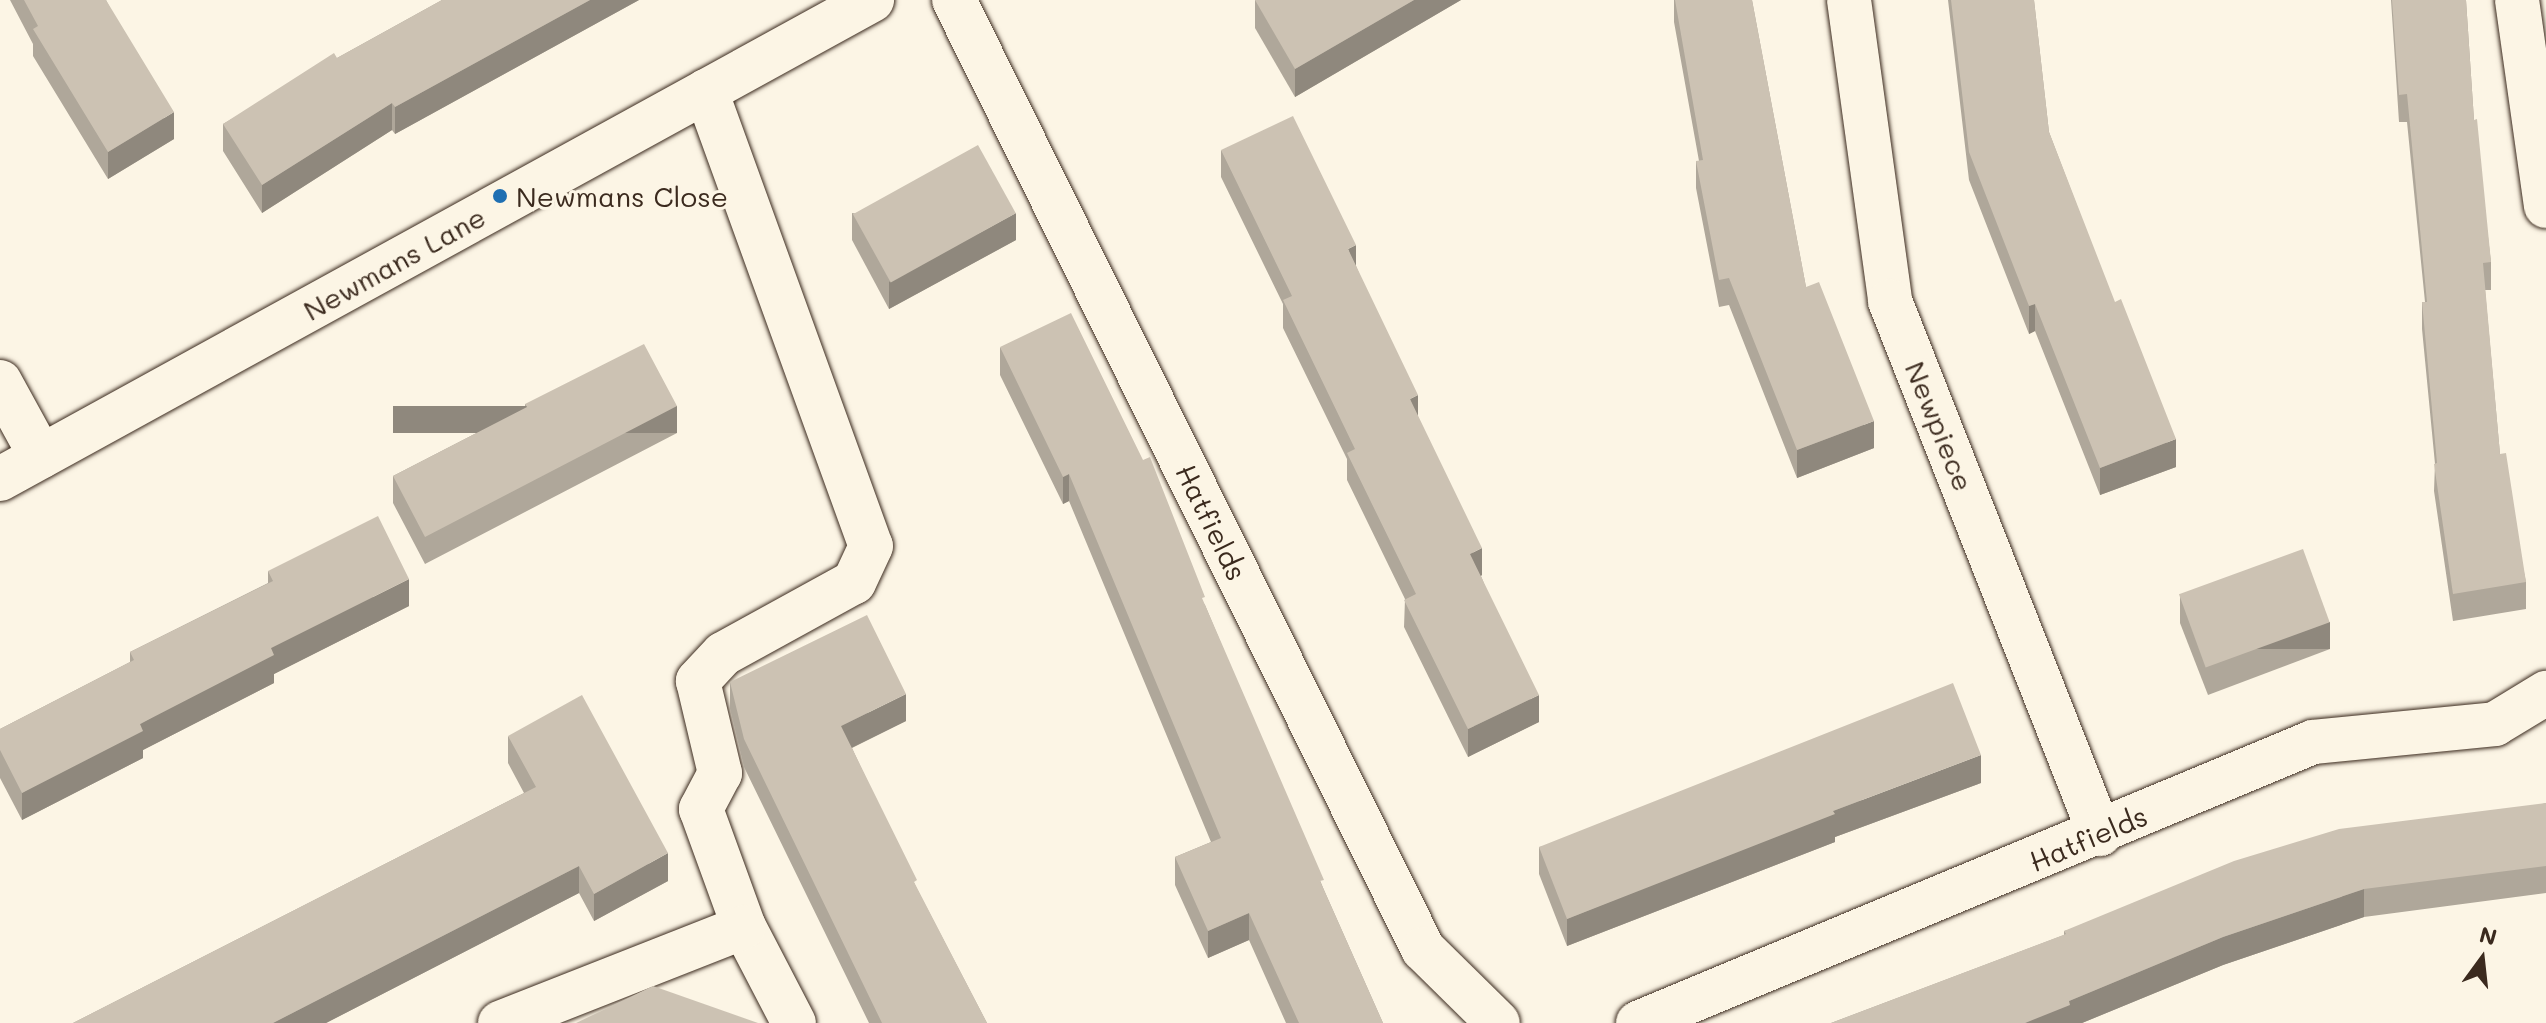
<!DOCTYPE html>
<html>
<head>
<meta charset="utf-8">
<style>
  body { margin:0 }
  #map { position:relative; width:2546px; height:1023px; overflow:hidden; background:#fcf5e5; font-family:Mali,sans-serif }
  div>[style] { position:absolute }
  .roads { filter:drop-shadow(0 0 2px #3b2a1e) drop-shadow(0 0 2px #3b2a1e) }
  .minor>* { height:44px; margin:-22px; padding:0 22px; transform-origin:22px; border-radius:22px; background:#fcf5e5 }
  .wall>* { inset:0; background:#afa79a }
  .shaded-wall>* { inset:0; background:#8f887d; transform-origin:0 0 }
  .building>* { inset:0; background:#ccc2b3; transform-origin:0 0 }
  .dots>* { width:22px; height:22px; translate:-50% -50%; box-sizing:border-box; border:4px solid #fcf5e5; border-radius:50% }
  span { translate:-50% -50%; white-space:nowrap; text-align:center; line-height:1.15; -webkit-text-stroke:6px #fcf5e5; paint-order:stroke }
  .poi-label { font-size:28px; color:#3b2a1e }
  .left { translate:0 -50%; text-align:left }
  .street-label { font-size:28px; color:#3b2a1e }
  .north { position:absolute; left:2442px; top:919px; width:80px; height:80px; -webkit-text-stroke:6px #fcf5e5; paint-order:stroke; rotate:15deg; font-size:22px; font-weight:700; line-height:32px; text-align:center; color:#3b2a1e }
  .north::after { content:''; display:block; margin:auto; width:28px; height:36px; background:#3b2a1e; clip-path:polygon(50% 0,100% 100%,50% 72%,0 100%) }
</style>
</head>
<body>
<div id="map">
  <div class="roads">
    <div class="minor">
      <i style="left:954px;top:0;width:1059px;rotate:63.7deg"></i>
      <i style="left:1423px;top:949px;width:105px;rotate:44.6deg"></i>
      <i style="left:1849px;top:0;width:304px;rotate:82.2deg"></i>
      <i style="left:1890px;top:301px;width:573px;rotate:68.5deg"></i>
      <i style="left:2517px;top:0;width:208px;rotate:82deg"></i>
      <i style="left:706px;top:91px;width:484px;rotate:70.1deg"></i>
      <i style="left:871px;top:546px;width:40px;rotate:115deg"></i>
      <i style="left:854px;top:582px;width:149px;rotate:151.2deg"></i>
      <i style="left:723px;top:654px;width:37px;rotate:133deg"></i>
      <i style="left:698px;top:681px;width:95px;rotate:76.6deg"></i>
      <i style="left:720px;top:773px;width:41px;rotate:117.8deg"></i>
      <i style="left:701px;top:809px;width:126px;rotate:70deg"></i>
      <i style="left:744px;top:927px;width:108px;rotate:62.5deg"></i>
      <i style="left:0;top:382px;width:85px;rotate:61.3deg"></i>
      <i style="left:0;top:479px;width:995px;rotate:-28.78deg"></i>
      <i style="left:500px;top:1023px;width:262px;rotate:-21.5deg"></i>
      <i style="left:1638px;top:1023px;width:731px;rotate:-22.6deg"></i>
      <i style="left:2313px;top:742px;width:183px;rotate:-5.6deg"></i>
      <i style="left:2495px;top:724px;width:60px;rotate:-31.3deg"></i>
    </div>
  </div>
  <div class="wall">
    <i style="clip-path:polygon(10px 0,106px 0,174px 139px,108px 179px,33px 56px,33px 44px)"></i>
    <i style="clip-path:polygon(442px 0,639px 0,395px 134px,392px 130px,262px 213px,223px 151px,223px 124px,337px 58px)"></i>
    <i style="clip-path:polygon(1255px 0,1461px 0,1295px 97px,1255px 28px)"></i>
    <i style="clip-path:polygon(1674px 0,1752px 0,1806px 287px,1874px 448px,1797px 478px,1729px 305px,1719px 307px,1696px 188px,1696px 161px,1699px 161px,1674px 22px)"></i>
    <i style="clip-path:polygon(1948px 0,2034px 0,2049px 132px,2176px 467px,2100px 495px,2035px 331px,2029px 334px,1969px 180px)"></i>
    <i style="clip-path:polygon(2391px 0,2466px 0,2474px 120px,2491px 262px,2491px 290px,2485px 290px,2500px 454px,2526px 582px,2526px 609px,2453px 621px,2434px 491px,2435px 464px,2422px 329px,2422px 302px,2425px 302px,2407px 122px,2399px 122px)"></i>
    <i style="clip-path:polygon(1221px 150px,1356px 266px,1418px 417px,1482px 575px,1481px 576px,1539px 722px,1468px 757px,1404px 627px,1405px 599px,1347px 480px,1347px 459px,1283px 328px,1283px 304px,1221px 177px)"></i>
    <i style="clip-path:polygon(852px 213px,1016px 240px,889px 309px,852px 240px)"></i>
    <i style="clip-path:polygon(1000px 347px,1205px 605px,1324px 890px,1383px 1023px,1286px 1023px,1249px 940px,1208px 958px,1175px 885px,1175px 857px,1211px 842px,1069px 501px,1063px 504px,1000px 375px)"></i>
    <i style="clip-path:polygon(525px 404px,677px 433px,425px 564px,393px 503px,393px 476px,525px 408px)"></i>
    <i style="clip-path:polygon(268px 571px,409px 606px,274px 674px,274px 683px,143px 750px,143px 758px,22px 820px,0 778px,0 729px,130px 662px,130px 652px,268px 583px)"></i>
    <i style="clip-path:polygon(2180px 596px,2330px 649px,2208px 695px,2180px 623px)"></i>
    <i style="clip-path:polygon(730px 682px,906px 721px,852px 748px,917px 889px,987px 1023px,869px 1023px,744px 767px,730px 709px)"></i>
    <i style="clip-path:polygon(508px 736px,668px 881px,594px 921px,579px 893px,326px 1023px,73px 1023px,524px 793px,508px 763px)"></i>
    <i style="clip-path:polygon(1981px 783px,1835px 837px,1835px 842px,1567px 946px,1539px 874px,1539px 847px)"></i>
    <i style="clip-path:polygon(2546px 803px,2546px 893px,2364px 917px,2223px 965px,2082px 1023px,1831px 1023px,2064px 935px,2064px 931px)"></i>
  </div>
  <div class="shaded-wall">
    <i style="clip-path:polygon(590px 0,639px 0,395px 134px,395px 107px)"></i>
    <i style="clip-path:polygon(1414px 0,1461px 0,1295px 97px,1295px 69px)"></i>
    <i style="clip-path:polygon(392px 103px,392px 130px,262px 213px,262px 185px)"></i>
    <i style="clip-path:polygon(174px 112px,174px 139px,108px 179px,108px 152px)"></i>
    <i style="clip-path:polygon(1016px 213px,1016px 240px,889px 309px,889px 282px)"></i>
    <i style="clip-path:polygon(1356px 245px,1356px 273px,1348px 249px)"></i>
    <i style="clip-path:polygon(2035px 304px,2035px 331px,2029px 334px,2029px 306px)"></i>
    <i style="clip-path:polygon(1418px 395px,1418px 422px,1410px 399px)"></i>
    <i style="left:677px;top:406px;width:27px;height:284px;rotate:90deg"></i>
    <i style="clip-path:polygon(1874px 421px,1874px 448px,1797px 478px,1797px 450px)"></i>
    <i style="clip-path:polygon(2176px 439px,2176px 467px,2100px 495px,2100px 468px)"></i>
    <i style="clip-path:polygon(1069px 474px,1069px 501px,1063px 504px,1063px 477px)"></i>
    <i style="clip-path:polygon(1482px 548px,1482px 575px,1470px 581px,1470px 554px)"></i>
    <i style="clip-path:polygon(409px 579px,409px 606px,274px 674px,274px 683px,143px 750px,143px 758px,22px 820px,22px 793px,271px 648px)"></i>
    <i style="left:2330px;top:622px;width:27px;height:130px;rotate:90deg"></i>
    <i style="clip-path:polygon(906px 694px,906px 721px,841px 753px,841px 726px)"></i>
    <i style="clip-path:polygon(1539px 695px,1539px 722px,1468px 757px,1468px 729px)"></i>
    <i style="clip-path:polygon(1981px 755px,1981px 783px,1835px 837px,1835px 842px,1567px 946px,1567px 919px,1833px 811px)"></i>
    <i style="clip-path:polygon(668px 853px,668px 881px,594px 921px,594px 894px)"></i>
    <i style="clip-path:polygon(579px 866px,579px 893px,326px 1023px,273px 1023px)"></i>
    <i style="clip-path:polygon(2364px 889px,2364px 917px,2223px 965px,2082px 1023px,2025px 1023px,2069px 1001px,2223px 937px)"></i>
    <i style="clip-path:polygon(1249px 913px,1249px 940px,1208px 958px,1208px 931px)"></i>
  </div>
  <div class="building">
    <i style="clip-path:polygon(24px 0,106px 0,174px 112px,108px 152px,33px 29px,38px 26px)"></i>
    <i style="clip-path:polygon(442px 0,590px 0,395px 107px,392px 103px,262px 185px,223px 124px,334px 53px,337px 58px)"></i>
    <i style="clip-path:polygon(1255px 0,1414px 0,1295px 69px)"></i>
    <i style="clip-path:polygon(1675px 0,1752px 0,1806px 287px,1819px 282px,1874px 421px,1797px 450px,1729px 278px,1719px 280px,1696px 161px,1703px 160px)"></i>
    <i style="clip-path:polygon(1951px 0,2034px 0,2049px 132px,2115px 302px,2121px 299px,2176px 439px,2100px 468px,2035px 304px,2029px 306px,1969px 152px)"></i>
    <i style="clip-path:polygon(2392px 0,2466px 0,2474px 120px,2477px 119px,2491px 262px,2483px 263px,2500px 454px,2506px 453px,2526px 582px,2453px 594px,2434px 464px,2437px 463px,2422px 302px,2427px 302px,2407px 94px,2399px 95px)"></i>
    <i style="clip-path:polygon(1293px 116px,1356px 245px,1348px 249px,1418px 395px,1410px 399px,1482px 548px,1470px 554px,1539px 695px,1468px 729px,1404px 600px,1416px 594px,1347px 453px,1355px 449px,1283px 300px,1292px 296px,1221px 150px)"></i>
    <i style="left:978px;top:145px;width:78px;height:143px;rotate:61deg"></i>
    <i style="clip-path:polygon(1071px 313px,1143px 460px,1150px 457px,1205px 597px,1202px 598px,1324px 880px,1320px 881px,1383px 1023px,1299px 1023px,1249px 913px,1208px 931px,1175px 857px,1221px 838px,1069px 474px,1063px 477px,1000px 347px)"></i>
    <i style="clip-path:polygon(644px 344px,677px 406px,425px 537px,393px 476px,527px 407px,525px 404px)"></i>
    <i style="clip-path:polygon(378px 516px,409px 579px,271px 648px,274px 655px,140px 724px,143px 731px,22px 793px,0 750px,0 729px,134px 660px,130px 652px,273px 581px,268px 571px)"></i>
    <i style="left:2303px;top:549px;width:78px;height:132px;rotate:70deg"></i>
    <i style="clip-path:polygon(867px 615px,906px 694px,841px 726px,917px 880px,914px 882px,987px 1023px,882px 1023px,744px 739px,730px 682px)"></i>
    <i style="clip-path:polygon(1953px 683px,1981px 755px,1833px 811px,1835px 814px,1567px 919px,1539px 847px)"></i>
    <i style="clip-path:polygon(582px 695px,668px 853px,594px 894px,579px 866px,273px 1023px,73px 1023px,536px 787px,508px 736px)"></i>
    <i style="clip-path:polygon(2546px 803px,2546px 866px,2364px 889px,2223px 937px,2069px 1001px,2070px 1005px,2025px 1023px,1831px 1023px,2066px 934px,2064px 931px,2234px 861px,2339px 829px)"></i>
    <i style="clip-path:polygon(653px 986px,758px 1023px,576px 1023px)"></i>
  </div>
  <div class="dots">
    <i style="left:500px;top:196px;background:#1f6fb2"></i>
  </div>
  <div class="poi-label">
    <span class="left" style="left:516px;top:196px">Newmans Close</span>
  </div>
  <div class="street-label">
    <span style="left:394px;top:263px;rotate:-29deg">Newmans Lane</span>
    <span style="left:1940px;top:426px;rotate:68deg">Newpiece</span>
    <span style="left:1212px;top:522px;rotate:64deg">Hatfields</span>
    <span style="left:2088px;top:838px;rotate:-23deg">Hatfields</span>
  </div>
  <div class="north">N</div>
</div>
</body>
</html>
